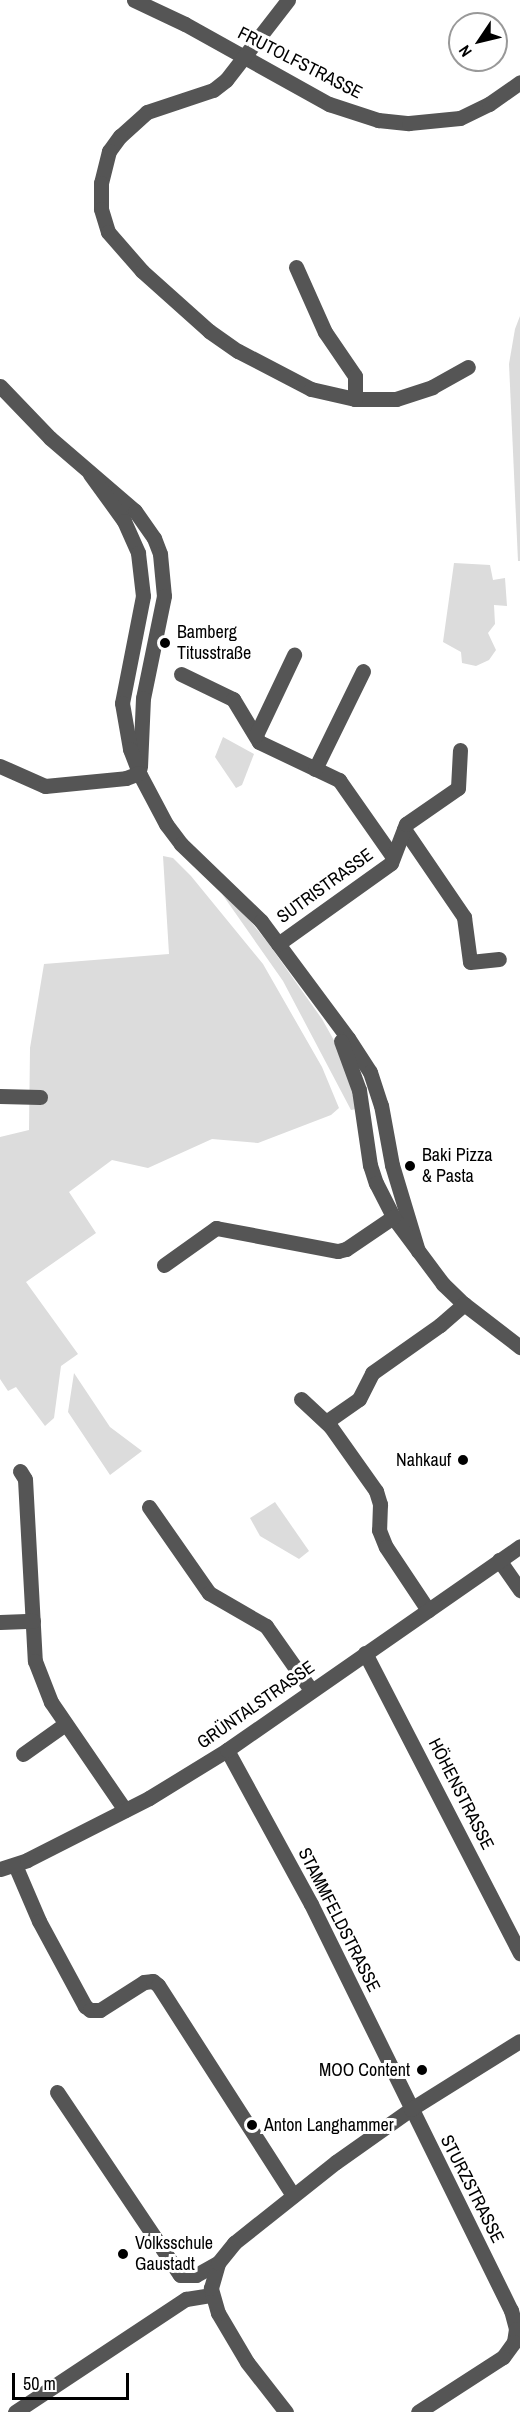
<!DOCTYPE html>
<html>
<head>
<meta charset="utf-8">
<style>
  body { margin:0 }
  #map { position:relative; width:520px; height:2412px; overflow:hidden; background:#fff; font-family:"Archivo Narrow",sans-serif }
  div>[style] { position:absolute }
  .green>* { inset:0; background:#dcdcdc }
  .minor>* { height:15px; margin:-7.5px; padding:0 7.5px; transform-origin:7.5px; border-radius:7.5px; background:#555 }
  .dots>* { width:16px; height:16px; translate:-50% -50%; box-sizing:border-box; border:3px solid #fff; border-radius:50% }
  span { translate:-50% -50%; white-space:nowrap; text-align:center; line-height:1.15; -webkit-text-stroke:6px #fff; paint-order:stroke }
  .street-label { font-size:18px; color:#000 }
  .poi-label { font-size:18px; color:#000 }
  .left { translate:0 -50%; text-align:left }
  .right { translate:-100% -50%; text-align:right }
  .north { position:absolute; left:448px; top:12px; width:60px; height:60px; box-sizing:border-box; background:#fff; border:2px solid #999; border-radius:50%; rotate:235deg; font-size:16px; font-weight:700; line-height:24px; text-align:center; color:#000 }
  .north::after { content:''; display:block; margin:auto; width:21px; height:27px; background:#000; clip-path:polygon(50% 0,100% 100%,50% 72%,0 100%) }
  .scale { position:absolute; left:12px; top:2373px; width:117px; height:27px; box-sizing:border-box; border:3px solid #000; border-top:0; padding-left:8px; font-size:18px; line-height:21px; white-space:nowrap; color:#000; -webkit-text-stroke:4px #fff; paint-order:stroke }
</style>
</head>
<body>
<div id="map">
  <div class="green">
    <i style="clip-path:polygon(520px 316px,520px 561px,518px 561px,509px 364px,515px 329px)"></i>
    <i style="clip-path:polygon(454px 563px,490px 565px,493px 580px,505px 578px,507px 606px,494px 605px,495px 624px,488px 633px,496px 650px,489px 660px,476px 666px,462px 663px,461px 652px,443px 642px)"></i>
    <i style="clip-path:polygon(223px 737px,254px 754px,242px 785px,236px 788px,215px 757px)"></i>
    <i style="clip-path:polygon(163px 856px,173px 858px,191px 876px,263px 964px,322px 1067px,339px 1108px,331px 1115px,258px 1143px,212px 1139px,148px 1168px,112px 1160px,69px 1192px,96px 1233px,26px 1282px,78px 1354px,61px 1366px,54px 1418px,45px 1426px,16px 1387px,8px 1391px,0 1379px,0 1137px,29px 1130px,30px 1048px,44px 964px,169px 954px)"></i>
    <i style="clip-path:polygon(222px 894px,243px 912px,268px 943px,322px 1019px,345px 1060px,356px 1109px,351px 1110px,283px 981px)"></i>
    <i style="clip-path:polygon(74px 1373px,110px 1427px,142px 1451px,110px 1475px,68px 1412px)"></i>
    <i style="clip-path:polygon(275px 1502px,309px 1551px,299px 1559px,260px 1536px,250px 1518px)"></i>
  </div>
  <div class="minor">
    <i style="left:134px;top:0;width:56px;rotate:25.2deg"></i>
    <i style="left:185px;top:24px;width:165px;rotate:29.1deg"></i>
    <i style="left:329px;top:104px;width:52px;rotate:18.1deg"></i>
    <i style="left:378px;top:120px;width:31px;rotate:6deg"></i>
    <i style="left:409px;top:123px;width:51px;rotate:-5.6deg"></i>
    <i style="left:460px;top:118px;width:32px;rotate:-26deg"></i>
    <i style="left:489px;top:104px;width:38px;rotate:-35deg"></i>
    <i style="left:288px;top:0;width:101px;rotate:127.8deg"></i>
    <i style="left:226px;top:80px;width:16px;rotate:142deg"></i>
    <i style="left:213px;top:90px;width:70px;rotate:161.6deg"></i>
    <i style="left:147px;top:112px;width:36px;rotate:138deg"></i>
    <i style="left:120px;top:136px;width:19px;rotate:126deg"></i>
    <i style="left:109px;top:151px;width:33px;rotate:104deg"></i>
    <i style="left:101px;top:183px;width:26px;rotate:90deg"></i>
    <i style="left:101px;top:209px;width:24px;rotate:73deg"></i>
    <i style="left:108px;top:232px;width:52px;rotate:48.9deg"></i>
    <i style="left:142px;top:271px;width:90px;rotate:41.8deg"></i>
    <i style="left:209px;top:331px;width:35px;rotate:35deg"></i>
    <i style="left:238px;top:351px;width:82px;rotate:27.5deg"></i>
    <i style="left:311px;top:389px;width:45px;rotate:12.8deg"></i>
    <i style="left:355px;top:399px;width:41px"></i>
    <i style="left:396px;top:399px;width:38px;rotate:-18deg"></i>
    <i style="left:432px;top:387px;width:41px;rotate:-29.1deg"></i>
    <i style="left:296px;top:267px;width:71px;rotate:66deg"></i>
    <i style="left:325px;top:332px;width:53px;rotate:55.7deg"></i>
    <i style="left:355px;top:376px;width:23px;rotate:90deg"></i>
    <i style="left:0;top:386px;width:72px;rotate:46.1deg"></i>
    <i style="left:50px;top:438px;width:112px;rotate:40.7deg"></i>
    <i style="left:135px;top:511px;width:33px;rotate:55deg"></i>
    <i style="left:154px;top:538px;width:17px;rotate:69deg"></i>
    <i style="left:160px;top:554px;width:42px;rotate:84.6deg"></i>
    <i style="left:164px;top:596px;width:104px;rotate:101.6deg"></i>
    <i style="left:143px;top:698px;width:69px;rotate:92.5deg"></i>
    <i style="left:90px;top:474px;width:58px;rotate:54.1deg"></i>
    <i style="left:124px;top:521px;width:35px;rotate:66deg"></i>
    <i style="left:138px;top:553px;width:43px;rotate:83.4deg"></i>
    <i style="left:143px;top:596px;width:109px;rotate:101.1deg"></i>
    <i style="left:122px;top:703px;width:47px;rotate:80.1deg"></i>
    <i style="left:130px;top:749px;width:26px;rotate:69deg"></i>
    <i style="left:139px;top:773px;width:58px;rotate:62.1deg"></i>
    <i style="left:166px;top:824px;width:25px;rotate:53deg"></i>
    <i style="left:181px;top:844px;width:111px;rotate:43.9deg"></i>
    <i style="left:261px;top:921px;width:146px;rotate:53.4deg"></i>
    <i style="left:348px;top:1038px;width:40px;rotate:57.1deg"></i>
    <i style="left:370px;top:1072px;width:35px;rotate:72deg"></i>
    <i style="left:381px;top:1105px;width:61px;rotate:79.6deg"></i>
    <i style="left:392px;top:1165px;width:90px;rotate:73.2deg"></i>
    <i style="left:181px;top:674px;width:58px;rotate:25.7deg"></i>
    <i style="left:233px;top:699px;width:50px;rotate:58.8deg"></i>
    <i style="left:259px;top:742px;width:89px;rotate:25.4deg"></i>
    <i style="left:339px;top:780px;width:94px;rotate:55deg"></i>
    <i style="left:256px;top:735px;width:89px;rotate:-64.6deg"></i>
    <i style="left:0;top:766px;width:49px;rotate:24deg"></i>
    <i style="left:45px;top:786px;width:81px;rotate:-5.6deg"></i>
    <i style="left:126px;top:778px;width:14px;rotate:-21deg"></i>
    <i style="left:315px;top:769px;width:109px;rotate:-63.9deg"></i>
    <i style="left:404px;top:829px;width:107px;rotate:55.7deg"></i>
    <i style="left:464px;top:917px;width:45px;rotate:82.4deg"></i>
    <i style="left:470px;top:962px;width:29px;rotate:-6deg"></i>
    <i style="left:278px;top:944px;width:139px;rotate:-35.6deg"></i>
    <i style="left:391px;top:863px;width:42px;rotate:-69deg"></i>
    <i style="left:406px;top:824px;width:63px;rotate:-34.7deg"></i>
    <i style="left:458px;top:788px;width:38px;rotate:-87deg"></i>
    <i style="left:341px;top:1041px;width:52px;rotate:69.8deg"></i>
    <i style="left:359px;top:1090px;width:76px;rotate:81.7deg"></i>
    <i style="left:370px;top:1165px;width:19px;rotate:72deg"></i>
    <i style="left:376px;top:1183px;width:38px;rotate:63deg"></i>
    <i style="left:393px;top:1217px;width:84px;rotate:53.3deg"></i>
    <i style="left:443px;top:1284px;width:29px;rotate:44deg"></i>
    <i style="left:464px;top:1304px;width:71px;rotate:37.5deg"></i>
    <i style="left:0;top:1096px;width:40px;rotate:1.4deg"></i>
    <i style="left:164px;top:1265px;width:64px;rotate:-35.4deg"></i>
    <i style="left:216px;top:1228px;width:124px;rotate:10.7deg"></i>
    <i style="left:338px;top:1251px;width:8px;rotate:-14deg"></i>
    <i style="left:346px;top:1249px;width:57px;rotate:-34.2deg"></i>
    <i style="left:301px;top:1399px;width:40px;rotate:43deg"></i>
    <i style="left:330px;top:1426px;width:80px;rotate:54.7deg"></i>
    <i style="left:376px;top:1491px;width:14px;rotate:73deg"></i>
    <i style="left:380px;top:1504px;width:26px;rotate:92deg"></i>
    <i style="left:379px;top:1530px;width:18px;rotate:68deg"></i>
    <i style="left:386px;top:1547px;width:76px;rotate:56.3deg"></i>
    <i style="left:326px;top:1422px;width:40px;rotate:-34.9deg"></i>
    <i style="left:359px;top:1399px;width:29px;rotate:-63deg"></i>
    <i style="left:372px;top:1373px;width:83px;rotate:-35.2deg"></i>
    <i style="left:440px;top:1325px;width:32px;rotate:-41deg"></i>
    <i style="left:20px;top:1471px;width:9px;rotate:58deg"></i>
    <i style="left:25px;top:1479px;width:182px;rotate:86.9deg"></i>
    <i style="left:35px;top:1661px;width:44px;rotate:68.7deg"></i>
    <i style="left:51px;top:1702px;width:131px;rotate:55.6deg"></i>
    <i style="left:149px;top:1507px;width:105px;rotate:55.1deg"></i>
    <i style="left:209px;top:1593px;width:66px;rotate:30.1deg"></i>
    <i style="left:266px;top:1626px;width:78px;rotate:54.9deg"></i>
    <i style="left:499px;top:1560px;width:37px;rotate:55deg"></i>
    <i style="left:0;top:1622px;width:33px;rotate:-2deg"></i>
    <i style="left:365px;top:1653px;width:338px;rotate:62.7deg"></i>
    <i style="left:227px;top:1750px;width:175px;rotate:61.4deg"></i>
    <i style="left:311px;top:1904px;width:453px;rotate:63.8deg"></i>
    <i style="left:511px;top:2310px;width:20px;rotate:75deg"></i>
    <i style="left:516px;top:2329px;width:13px;rotate:99deg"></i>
    <i style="left:514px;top:2342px;width:19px;rotate:126deg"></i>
    <i style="left:503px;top:2357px;width:101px;rotate:147.1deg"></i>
    <i style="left:23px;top:1754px;width:52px;rotate:-35.5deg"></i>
    <i style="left:15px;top:1865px;width:61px;rotate:66.8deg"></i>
    <i style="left:39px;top:1921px;width:97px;rotate:61.6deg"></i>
    <i style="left:85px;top:2006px;width:6px;rotate:39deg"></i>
    <i style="left:90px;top:2010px;width:10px"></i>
    <i style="left:100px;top:2010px;width:52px;rotate:-32.5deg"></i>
    <i style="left:144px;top:1982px;width:9px;rotate:-6deg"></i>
    <i style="left:153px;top:1981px;width:6px;rotate:39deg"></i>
    <i style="left:158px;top:1985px;width:250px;rotate:57.3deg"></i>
    <i style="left:0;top:1869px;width:28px;rotate:-18deg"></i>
    <i style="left:27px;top:1860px;width:137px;rotate:-26.9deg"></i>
    <i style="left:149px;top:1798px;width:92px;rotate:-31.6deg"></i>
    <i style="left:227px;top:1750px;width:357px;rotate:-34.8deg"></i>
    <i style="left:57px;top:2092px;width:220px;rotate:56.1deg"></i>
    <i style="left:180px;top:2275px;width:16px"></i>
    <i style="left:196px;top:2275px;width:25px;rotate:-29deg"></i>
    <i style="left:15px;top:2412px;width:205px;rotate:-33.5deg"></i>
    <i style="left:186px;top:2299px;width:26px;rotate:-9deg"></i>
    <i style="left:286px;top:2412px;width:63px;rotate:-128deg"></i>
    <i style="left:247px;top:2362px;width:57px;rotate:-120.6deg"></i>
    <i style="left:218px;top:2313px;width:26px;rotate:-106deg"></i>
    <i style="left:211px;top:2288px;width:26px;rotate:-74deg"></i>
    <i style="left:218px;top:2263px;width:26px;rotate:-51deg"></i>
    <i style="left:234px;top:2243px;width:130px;rotate:-38.5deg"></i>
    <i style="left:336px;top:2162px;width:92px;rotate:-35.2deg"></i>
    <i style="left:411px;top:2109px;width:128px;rotate:-32deg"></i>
  </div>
  <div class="dots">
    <i style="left:165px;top:643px;background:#000"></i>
    <i style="left:410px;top:1166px;background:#000"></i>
    <i style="left:463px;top:1460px;background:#000"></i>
    <i style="left:422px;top:2070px;background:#000"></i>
    <i style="left:252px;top:2125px;background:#000"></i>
    <i style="left:123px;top:2254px;background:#000"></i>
  </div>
  <div class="street-label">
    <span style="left:300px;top:63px;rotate:27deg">FRUTOLFSTRASSE</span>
    <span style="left:325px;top:886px;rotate:-36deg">SUTRISTRASSE</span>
    <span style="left:256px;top:1705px;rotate:-35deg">GRÜNTALSTRASSE</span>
    <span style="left:461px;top:1794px;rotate:63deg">HÖHENSTRASSE</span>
    <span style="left:339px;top:1920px;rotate:63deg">STAMMFELDSTRASSE</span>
    <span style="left:472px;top:2189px;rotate:63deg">STURZSTRASSE</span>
  </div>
  <div class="poi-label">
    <span class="left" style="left:177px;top:643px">Bamberg<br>Titusstraße</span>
    <span class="left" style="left:422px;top:1166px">Baki Pizza<br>&amp; Pasta</span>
    <span class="right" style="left:451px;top:1460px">Nahkauf</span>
    <span class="right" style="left:410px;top:2070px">MOO Content</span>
    <span class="left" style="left:264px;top:2125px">Anton Langhammer</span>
    <span class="left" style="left:135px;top:2254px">Volksschule<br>Gaustadt</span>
  </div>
  <div class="north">N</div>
  <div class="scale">50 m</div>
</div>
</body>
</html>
